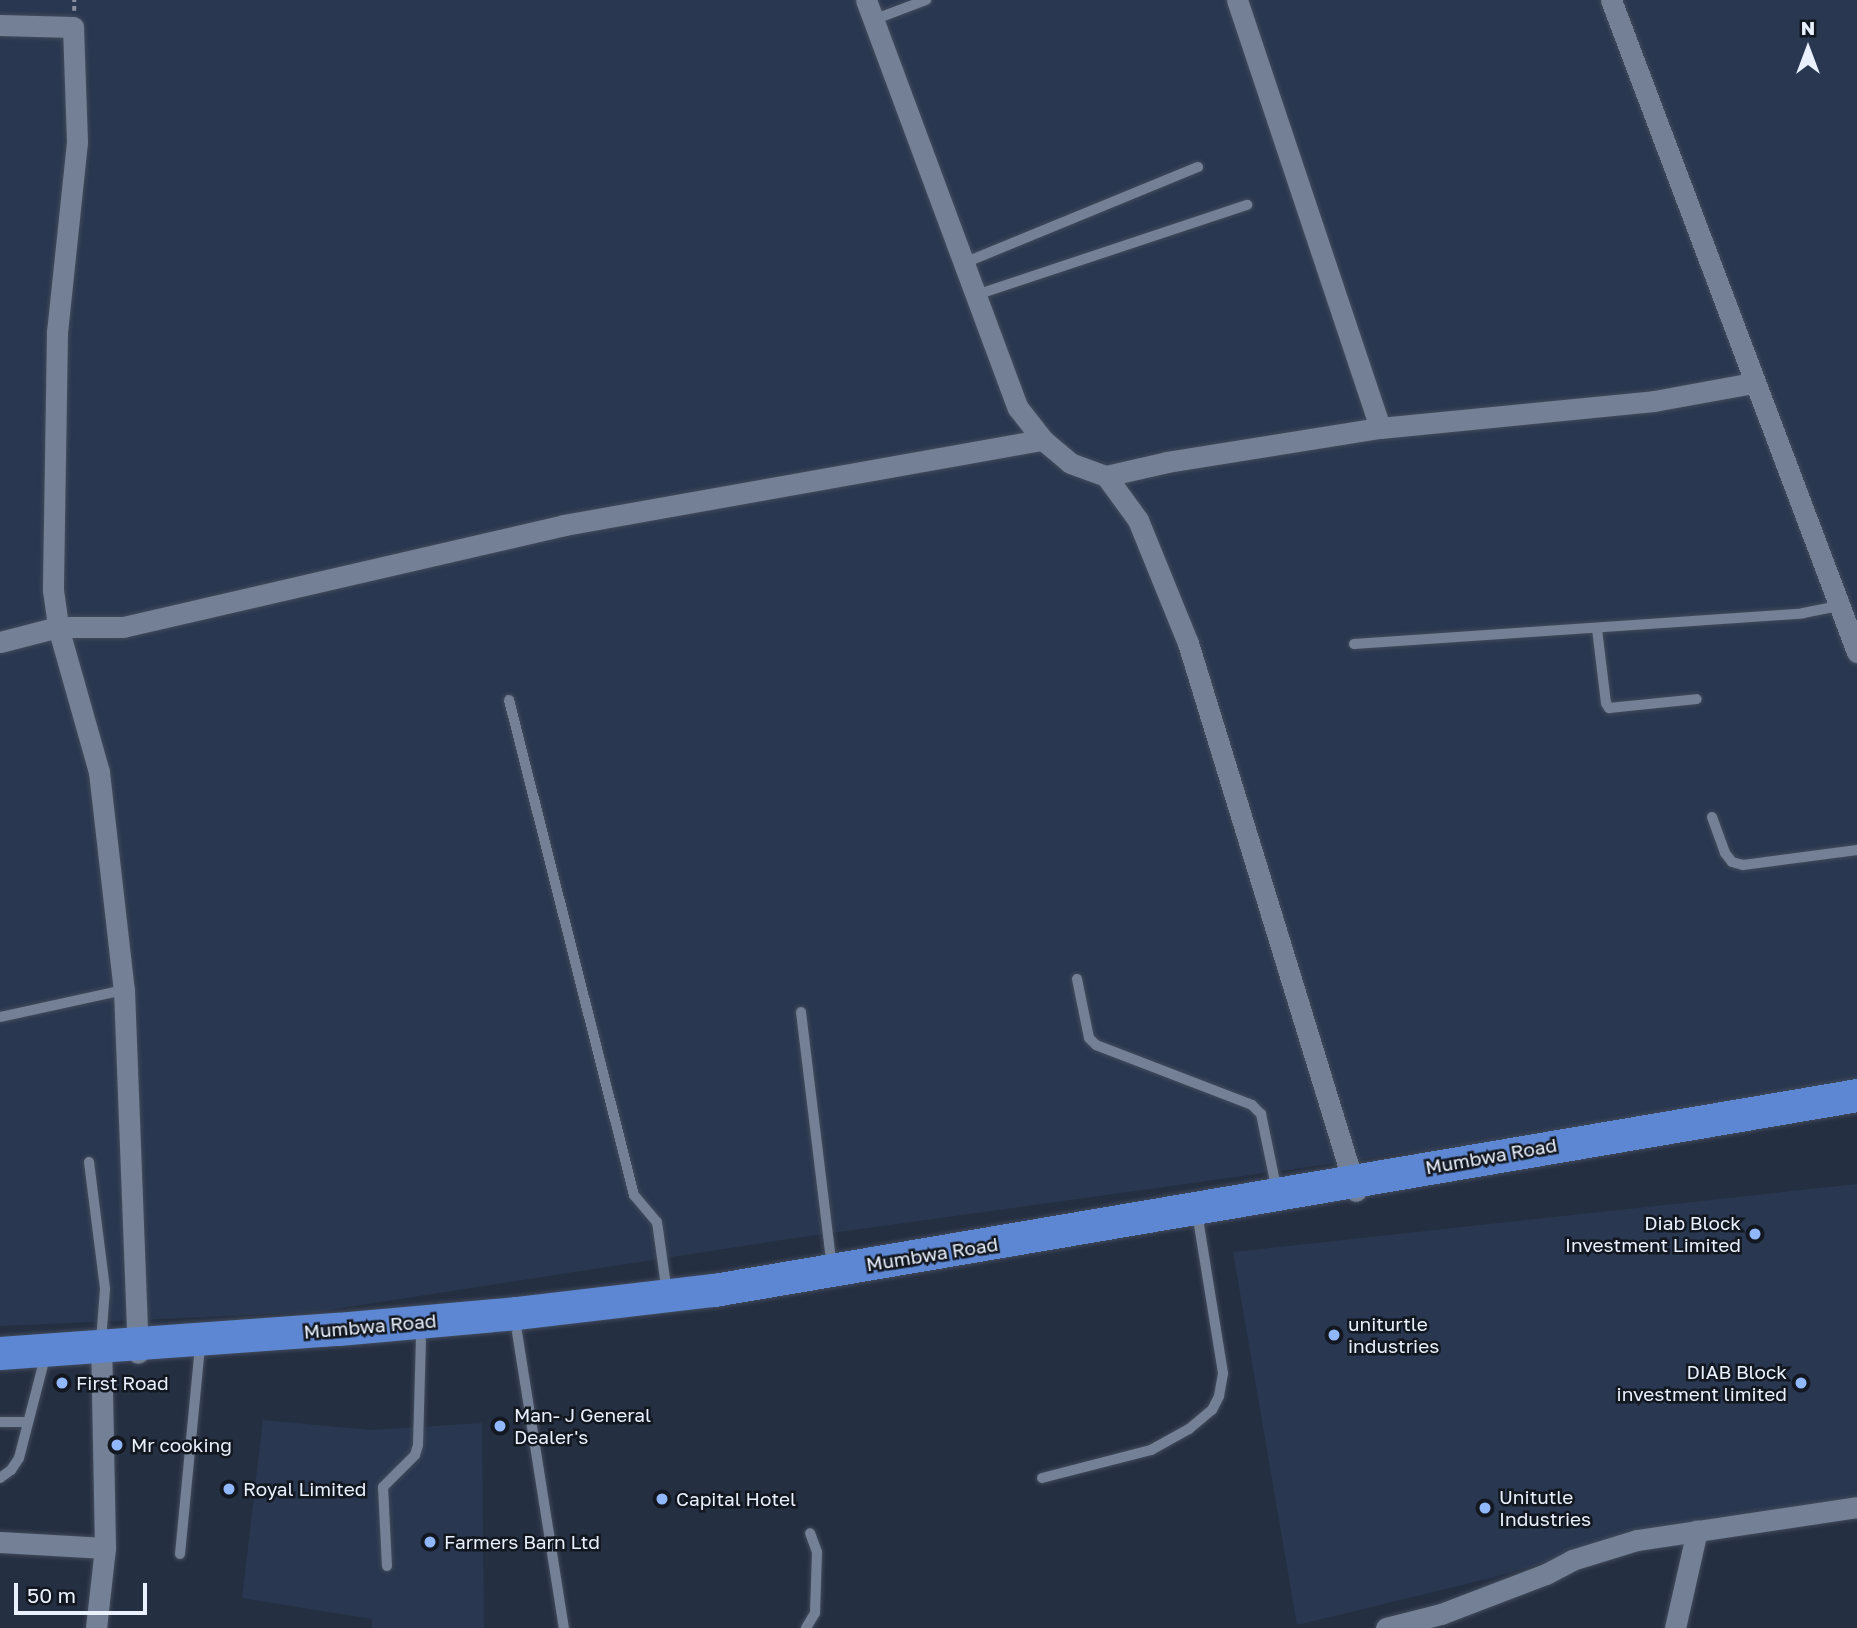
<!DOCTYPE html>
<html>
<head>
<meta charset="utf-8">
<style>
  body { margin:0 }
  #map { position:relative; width:1857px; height:1628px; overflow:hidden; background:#252f42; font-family:"Golos Text",sans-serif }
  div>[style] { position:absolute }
  .built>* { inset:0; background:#293750 }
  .path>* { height:3.5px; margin-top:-1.75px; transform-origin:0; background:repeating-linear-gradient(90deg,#8890a0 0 5px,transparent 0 8.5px) }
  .roads { filter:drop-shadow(0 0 2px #424b5b) drop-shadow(0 0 2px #424b5b) }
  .service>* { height:10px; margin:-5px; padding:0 5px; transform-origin:5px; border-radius:5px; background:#738096 }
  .minor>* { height:21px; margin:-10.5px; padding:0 10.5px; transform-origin:10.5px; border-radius:10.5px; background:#738096 }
  .primary>* { height:33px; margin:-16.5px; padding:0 16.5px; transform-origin:16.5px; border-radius:16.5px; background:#5e87d3 }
  .dots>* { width:19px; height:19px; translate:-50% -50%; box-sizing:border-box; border:4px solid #121720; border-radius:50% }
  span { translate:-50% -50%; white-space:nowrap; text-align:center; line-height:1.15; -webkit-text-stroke:5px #121720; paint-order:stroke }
  .street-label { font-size:19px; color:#eaf1fe }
  .poi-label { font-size:19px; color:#eaf1fe }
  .right { translate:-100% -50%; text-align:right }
  .left { translate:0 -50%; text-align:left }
  .north { position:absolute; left:1773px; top:14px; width:70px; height:70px; -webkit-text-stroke:5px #121720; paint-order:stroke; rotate:0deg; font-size:19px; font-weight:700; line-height:28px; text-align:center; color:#eaf1fe }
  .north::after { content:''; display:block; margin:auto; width:24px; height:32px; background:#eaf1fe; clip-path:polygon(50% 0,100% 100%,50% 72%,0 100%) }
  .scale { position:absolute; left:14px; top:1583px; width:133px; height:32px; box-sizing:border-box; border:4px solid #eaf1fe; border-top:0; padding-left:9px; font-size:21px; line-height:24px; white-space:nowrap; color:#eaf1fe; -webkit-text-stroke:5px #121720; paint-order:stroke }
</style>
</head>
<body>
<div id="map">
  <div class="built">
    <i style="clip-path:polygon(0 0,1857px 0,1857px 1091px,788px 1239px,316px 1312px,0 1326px)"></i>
    <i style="clip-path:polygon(1857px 1184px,1857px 1501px,1642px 1534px,1491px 1578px,1297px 1625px,1233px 1252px)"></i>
    <i style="clip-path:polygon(263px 1420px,371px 1430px,482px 1423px,484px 1628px,372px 1628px,372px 1619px,242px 1598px)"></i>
  </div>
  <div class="path">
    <i style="left:74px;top:11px;width:11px;rotate:-90deg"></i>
  </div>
  <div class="roads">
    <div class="service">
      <i style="left:873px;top:20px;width:57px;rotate:-20.7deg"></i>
      <i style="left:964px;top:263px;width:253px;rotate:-22.3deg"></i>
      <i style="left:976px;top:295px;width:286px;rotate:-18.4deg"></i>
      <i style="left:1597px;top:629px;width:75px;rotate:83.1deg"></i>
      <i style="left:1606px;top:703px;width:6px;rotate:59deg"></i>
      <i style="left:1609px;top:708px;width:88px;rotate:-5.8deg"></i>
      <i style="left:1354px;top:644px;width:450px;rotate:-3.9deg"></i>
      <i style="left:1803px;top:613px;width:38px;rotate:-11deg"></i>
      <i style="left:509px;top:700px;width:511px;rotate:75.83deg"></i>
      <i style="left:634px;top:1195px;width:35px;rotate:50deg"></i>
      <i style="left:657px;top:1222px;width:72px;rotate:82deg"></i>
      <i style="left:1712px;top:817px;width:38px;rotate:70deg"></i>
      <i style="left:1725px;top:853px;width:11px;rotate:52deg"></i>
      <i style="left:1732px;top:862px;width:11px;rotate:15deg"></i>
      <i style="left:1743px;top:865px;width:115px;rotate:-7.5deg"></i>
      <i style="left:1077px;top:979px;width:60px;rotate:78.5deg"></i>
      <i style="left:1089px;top:1038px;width:10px;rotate:45deg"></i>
      <i style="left:1096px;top:1045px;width:167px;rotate:21deg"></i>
      <i style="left:1252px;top:1105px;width:13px;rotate:45deg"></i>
      <i style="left:1261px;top:1114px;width:79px;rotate:78.3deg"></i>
      <i style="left:801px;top:1012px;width:257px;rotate:83.1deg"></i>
      <i style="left:0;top:1017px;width:127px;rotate:-12.3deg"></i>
      <i style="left:89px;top:1162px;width:128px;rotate:82.8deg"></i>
      <i style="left:105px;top:1289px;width:52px;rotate:94.4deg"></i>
      <i style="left:517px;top:1332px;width:300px;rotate:81deg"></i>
      <i style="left:0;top:1422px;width:27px"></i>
      <i style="left:0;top:1478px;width:14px;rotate:-36deg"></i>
      <i style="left:11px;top:1470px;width:14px;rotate:-56deg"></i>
      <i style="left:19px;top:1458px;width:96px;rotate:-75.5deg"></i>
      <i style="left:1042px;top:1478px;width:113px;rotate:-14.4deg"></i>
      <i style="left:1151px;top:1450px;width:43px;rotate:-28.9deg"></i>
      <i style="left:1189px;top:1429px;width:30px;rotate:-40deg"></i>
      <i style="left:1212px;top:1410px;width:16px;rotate:-63deg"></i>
      <i style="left:1219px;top:1396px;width:23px;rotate:-80deg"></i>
      <i style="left:1223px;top:1373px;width:150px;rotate:-99.2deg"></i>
      <i style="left:180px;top:1554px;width:200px;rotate:-84.5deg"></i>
      <i style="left:387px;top:1566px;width:79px;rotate:-92.9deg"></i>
      <i style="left:383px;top:1487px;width:45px;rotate:-45deg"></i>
      <i style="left:415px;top:1455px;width:10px;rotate:-73deg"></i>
      <i style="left:418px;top:1445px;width:105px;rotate:-88.4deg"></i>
      <i style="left:806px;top:1628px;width:17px;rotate:-59deg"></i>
      <i style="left:815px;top:1613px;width:61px;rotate:-88.1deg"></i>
      <i style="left:817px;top:1552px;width:20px;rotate:-110deg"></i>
    </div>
    <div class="minor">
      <i style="left:866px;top:0;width:435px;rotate:69.6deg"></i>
      <i style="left:1018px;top:408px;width:41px;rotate:52deg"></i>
      <i style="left:1043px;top:440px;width:35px;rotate:40deg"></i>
      <i style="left:1070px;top:463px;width:38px;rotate:20deg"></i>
      <i style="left:1106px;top:476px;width:54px;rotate:54deg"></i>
      <i style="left:1138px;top:520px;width:133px;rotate:67.9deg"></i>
      <i style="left:1188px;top:643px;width:573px;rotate:72.96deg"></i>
      <i style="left:1237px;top:0;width:451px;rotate:71.5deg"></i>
      <i style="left:1611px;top:0;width:697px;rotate:69.33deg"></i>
      <i style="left:0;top:25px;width:73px;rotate:1.6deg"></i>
      <i style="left:73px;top:27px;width:115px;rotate:88deg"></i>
      <i style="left:77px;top:142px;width:190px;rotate:96deg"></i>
      <i style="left:57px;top:331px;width:259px;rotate:90.9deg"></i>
      <i style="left:53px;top:590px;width:37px;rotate:82deg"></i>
      <i style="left:58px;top:627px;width:151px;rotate:74.2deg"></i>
      <i style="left:99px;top:772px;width:219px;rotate:83.5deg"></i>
      <i style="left:124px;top:990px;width:363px;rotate:87.8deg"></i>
      <i style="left:1106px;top:476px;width:63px;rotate:-12.9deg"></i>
      <i style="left:1167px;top:462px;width:216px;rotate:-9.1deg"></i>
      <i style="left:1380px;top:428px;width:275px;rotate:-5.6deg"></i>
      <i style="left:1654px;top:401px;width:101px;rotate:-10.3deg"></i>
      <i style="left:0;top:642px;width:60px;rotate:-14.5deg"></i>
      <i style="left:58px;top:627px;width:65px"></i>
      <i style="left:123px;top:627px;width:453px;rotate:-13deg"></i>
      <i style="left:564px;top:525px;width:486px;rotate:-10.1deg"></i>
      <i style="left:0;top:1542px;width:105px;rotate:3.3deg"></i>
      <i style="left:96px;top:1628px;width:81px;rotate:-83.6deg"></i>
      <i style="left:105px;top:1548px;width:202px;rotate:-91.1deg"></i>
      <i style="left:1386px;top:1628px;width:57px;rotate:-14.3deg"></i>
      <i style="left:1441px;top:1614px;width:112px;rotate:-20.9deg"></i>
      <i style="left:1546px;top:1574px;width:30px;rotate:-28deg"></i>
      <i style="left:1572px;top:1560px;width:68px;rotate:-17.1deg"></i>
      <i style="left:1637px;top:1540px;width:222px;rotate:-8.5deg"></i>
      <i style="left:1675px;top:1628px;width:100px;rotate:-77.3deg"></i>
    </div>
    <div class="primary">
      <i style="left:0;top:1353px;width:339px;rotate:-4.1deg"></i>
      <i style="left:338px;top:1329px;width:180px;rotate:-5.1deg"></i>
      <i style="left:517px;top:1313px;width:198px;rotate:-6.7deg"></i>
      <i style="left:714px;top:1290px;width:1160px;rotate:-9.68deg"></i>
    </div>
  </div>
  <div class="dots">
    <i style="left:1755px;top:1234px;background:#91b8fd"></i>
    <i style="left:1334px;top:1335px;background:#91b8fd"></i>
    <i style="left:62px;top:1383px;background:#91b8fd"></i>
    <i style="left:1801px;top:1383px;background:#91b8fd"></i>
    <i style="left:500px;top:1426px;background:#91b8fd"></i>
    <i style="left:117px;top:1445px;background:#91b8fd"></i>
    <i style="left:229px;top:1489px;background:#91b8fd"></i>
    <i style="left:662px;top:1499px;background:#91b8fd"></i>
    <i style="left:1485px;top:1508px;background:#91b8fd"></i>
    <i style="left:430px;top:1542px;background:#91b8fd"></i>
  </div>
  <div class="street-label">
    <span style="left:1491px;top:1156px;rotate:-10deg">Mumbwa Road</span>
    <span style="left:932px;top:1254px;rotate:-9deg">Mumbwa Road</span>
    <span style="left:370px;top:1326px;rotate:-5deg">Mumbwa Road</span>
  </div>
  <div class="poi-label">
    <span class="right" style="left:1741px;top:1234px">Diab Block<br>Investment Limited</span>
    <span class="left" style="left:1348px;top:1335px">uniturtle<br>industries</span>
    <span class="right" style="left:1787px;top:1383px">DIAB Block<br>investment limited</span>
    <span class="left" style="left:76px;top:1383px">First Road</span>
    <span class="left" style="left:514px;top:1426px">Man- J General<br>Dealer's</span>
    <span class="left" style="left:131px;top:1445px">Mr cooking</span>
    <span class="left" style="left:243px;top:1489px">Royal Limited</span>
    <span class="left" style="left:1499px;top:1508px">Unitutle<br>Industries</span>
    <span class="left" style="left:676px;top:1499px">Capital Hotel</span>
    <span class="left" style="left:444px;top:1542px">Farmers Barn Ltd</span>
  </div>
  <div class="north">N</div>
  <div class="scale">50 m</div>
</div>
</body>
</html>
